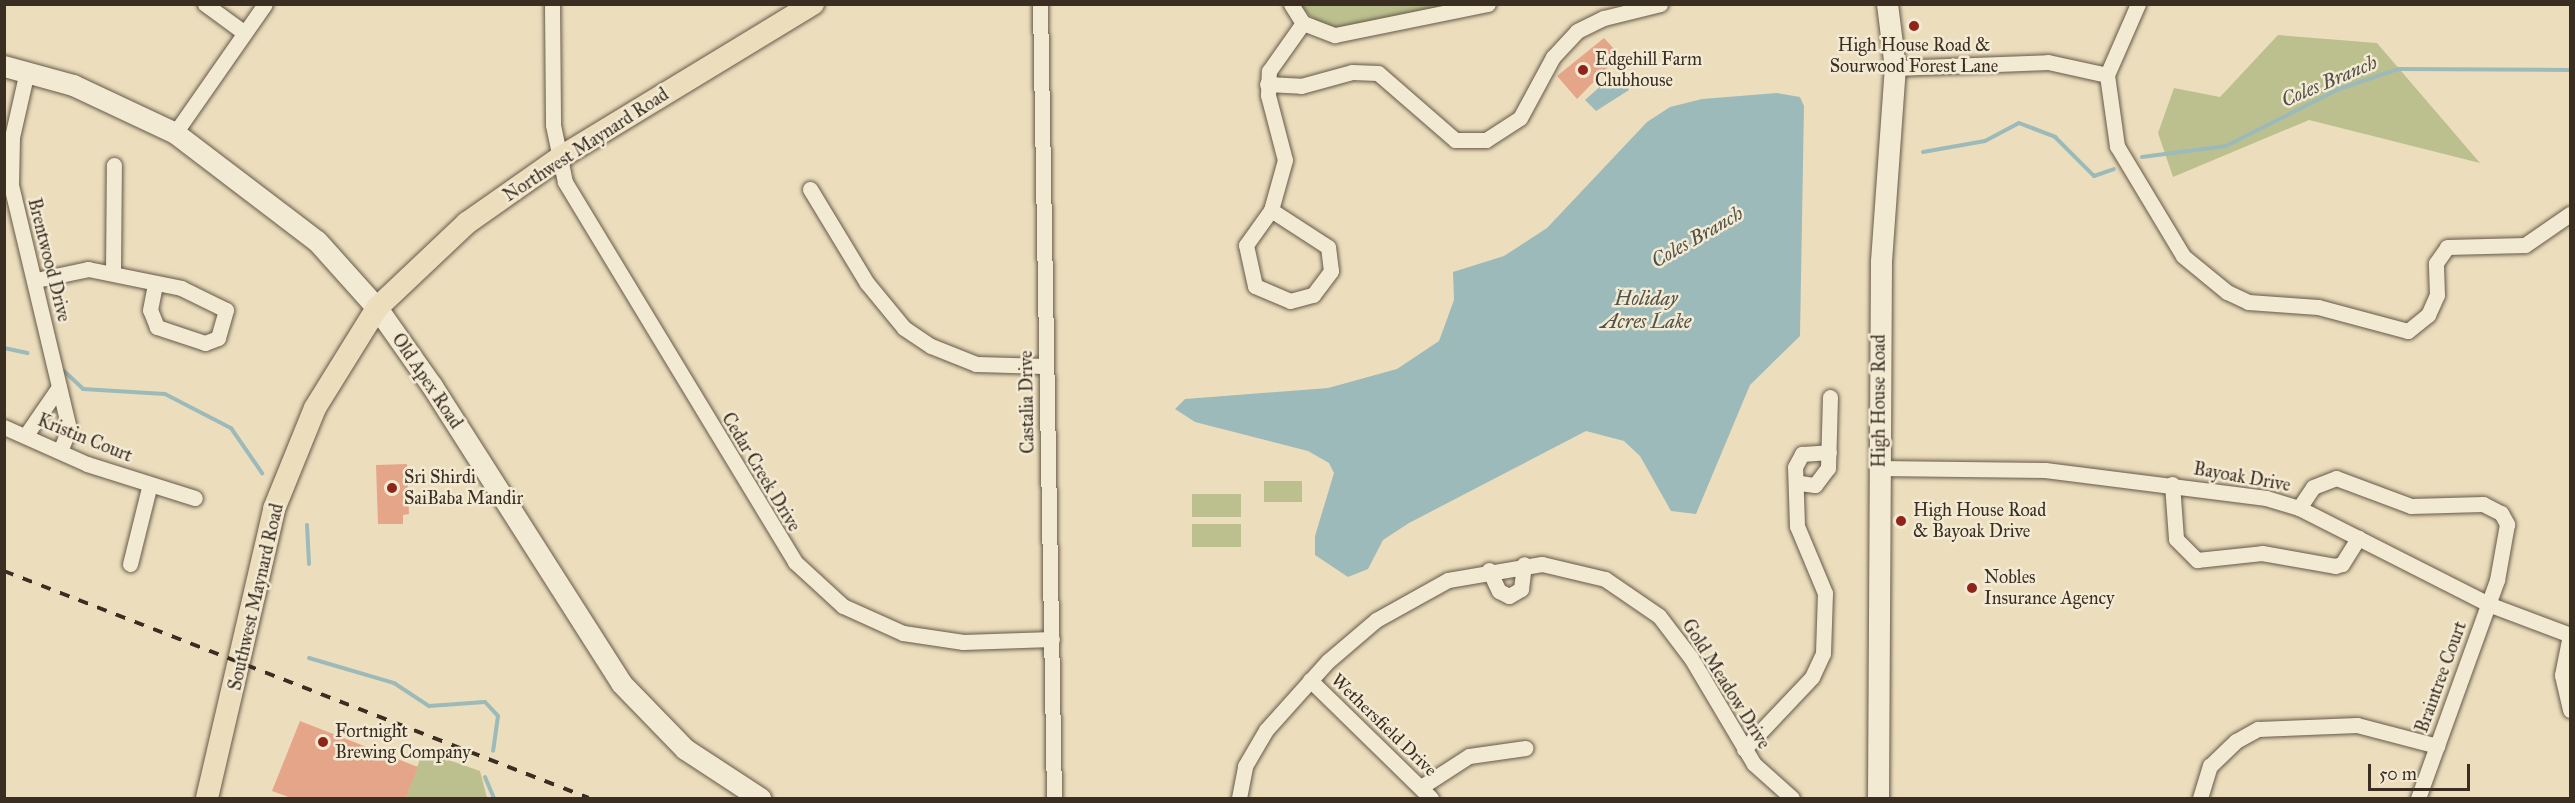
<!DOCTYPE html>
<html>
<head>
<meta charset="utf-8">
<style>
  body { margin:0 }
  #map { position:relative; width:2575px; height:803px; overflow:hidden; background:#ecdebd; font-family:"IM FELL Great Primer",serif }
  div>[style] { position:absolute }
  .green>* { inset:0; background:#bcc08e; transform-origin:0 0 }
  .water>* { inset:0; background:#9cbaba }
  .stream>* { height:4px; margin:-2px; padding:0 2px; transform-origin:2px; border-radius:2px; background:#9cbaba }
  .building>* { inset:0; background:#e5a589 }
  .roads { filter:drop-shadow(0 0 2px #665949) drop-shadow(0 0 2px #665949) }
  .minor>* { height:15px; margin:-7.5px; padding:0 7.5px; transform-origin:7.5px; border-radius:7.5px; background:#f3ead4 }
  .secondary>* { height:21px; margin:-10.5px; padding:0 10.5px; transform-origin:10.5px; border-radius:10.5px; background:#f3ead4 }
  .primary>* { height:22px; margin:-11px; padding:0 11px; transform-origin:11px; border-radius:11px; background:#ecdebd }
  .rail>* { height:4px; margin-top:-2px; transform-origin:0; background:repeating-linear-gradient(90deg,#3a2d22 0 10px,transparent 0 20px) }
  .dots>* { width:16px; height:16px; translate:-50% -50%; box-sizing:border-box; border:3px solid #f3ead4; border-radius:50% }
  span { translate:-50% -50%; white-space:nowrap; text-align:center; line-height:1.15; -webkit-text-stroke:5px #f3ead4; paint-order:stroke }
  .poi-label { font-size:18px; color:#3a2d22 }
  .left { translate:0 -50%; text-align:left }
  .street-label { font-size:18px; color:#3a2d22 }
  .water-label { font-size:20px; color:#525048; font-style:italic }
  .frame { position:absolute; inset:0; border:6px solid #3a2d22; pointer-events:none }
  .scale { position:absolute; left:2368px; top:764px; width:102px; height:27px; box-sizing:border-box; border:3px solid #3a2d22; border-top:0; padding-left:8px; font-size:18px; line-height:21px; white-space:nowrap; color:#3a2d22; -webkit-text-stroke:4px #f3ead4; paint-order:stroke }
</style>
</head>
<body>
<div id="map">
  <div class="green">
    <i style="clip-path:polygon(1296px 5px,1465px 5px,1328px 29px)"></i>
    <i style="clip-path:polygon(2278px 35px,2377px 43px,2480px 163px,2309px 120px,2173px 177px,2158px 133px,2174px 88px,2220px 97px)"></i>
    <i style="left:1302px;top:481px;width:21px;height:38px;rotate:90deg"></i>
    <i style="left:1241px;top:494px;width:23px;height:49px;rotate:90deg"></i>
    <i style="left:1241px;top:524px;width:23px;height:49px;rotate:90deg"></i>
    <i style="clip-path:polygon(423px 751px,480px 771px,487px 798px,406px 798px)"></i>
  </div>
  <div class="water">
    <i style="clip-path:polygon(1623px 76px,1629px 90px,1596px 111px,1585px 100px,1603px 84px)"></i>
    <i style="clip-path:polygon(1777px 93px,1800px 97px,1804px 106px,1800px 336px,1750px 385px,1696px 514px,1671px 511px,1640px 456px,1624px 441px,1586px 431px,1409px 523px,1383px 540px,1368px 569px,1348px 577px,1315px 555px,1315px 536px,1334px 473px,1329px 463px,1308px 451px,1195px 422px,1175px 409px,1185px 399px,1328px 388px,1397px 369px,1439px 341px,1454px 300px,1453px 272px,1504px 256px,1547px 228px,1647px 122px,1670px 107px,1702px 99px)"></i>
  </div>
  <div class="stream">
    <i style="left:1923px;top:152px;width:63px;rotate:-10.1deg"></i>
    <i style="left:1985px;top:141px;width:38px;rotate:-28deg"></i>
    <i style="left:2019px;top:123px;width:39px;rotate:21deg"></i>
    <i style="left:2055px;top:137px;width:55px;rotate:45deg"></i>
    <i style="left:2094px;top:176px;width:21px;rotate:-19deg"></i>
    <i style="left:2142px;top:157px;width:85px;rotate:-7.5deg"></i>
    <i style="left:2226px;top:146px;width:127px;rotate:-26.8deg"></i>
    <i style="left:2339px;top:89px;width:62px;rotate:-18.7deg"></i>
    <i style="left:2398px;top:69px;width:172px;rotate:0.3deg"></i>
    <i style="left:4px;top:348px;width:24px;rotate:12deg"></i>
    <i style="left:64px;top:371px;width:26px;rotate:43deg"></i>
    <i style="left:83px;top:389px;width:82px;rotate:3.5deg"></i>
    <i style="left:165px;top:394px;width:74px;rotate:27.3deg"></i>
    <i style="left:231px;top:428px;width:55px;rotate:55.4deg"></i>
    <i style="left:307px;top:525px;width:39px;rotate:87deg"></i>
    <i style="left:309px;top:658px;width:89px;rotate:16.4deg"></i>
    <i style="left:394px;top:683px;width:42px;rotate:33.3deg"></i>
    <i style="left:429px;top:706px;width:56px;rotate:-4.1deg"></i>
    <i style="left:485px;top:702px;width:19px;rotate:47deg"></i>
    <i style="left:498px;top:716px;width:35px;rotate:98deg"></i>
    <i style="left:485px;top:777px;width:23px;rotate:67deg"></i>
  </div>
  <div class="building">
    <i style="clip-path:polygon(1604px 38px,1617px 52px,1613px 62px,1577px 99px,1557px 76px)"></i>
    <i style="clip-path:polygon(407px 464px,409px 514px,403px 515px,403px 524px,378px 524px,376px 465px)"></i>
    <i style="clip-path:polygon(300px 721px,418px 767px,406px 798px,291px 798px,272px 791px)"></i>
  </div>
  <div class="roads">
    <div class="minor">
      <i style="left:205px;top:4px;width:46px;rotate:36.1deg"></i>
      <i style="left:552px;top:4px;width:121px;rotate:89.5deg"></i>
      <i style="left:553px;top:125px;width:58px;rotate:78.1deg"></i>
      <i style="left:565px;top:182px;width:444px;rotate:58.8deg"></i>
      <i style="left:795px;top:562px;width:65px;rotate:42.5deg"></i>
      <i style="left:843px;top:606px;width:66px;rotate:24.2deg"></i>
      <i style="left:903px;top:633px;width:61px;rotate:8.5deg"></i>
      <i style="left:963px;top:642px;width:89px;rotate:-1.9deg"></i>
      <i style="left:1040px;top:4px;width:794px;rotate:88.99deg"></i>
      <i style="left:1291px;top:4px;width:22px;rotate:58deg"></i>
      <i style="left:1303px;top:23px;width:34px;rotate:21deg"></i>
      <i style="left:1335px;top:35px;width:156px;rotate:-11.5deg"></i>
      <i style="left:2138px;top:4px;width:77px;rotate:113.6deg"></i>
      <i style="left:2107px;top:75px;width:72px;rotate:82deg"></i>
      <i style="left:2117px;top:146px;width:128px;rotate:59deg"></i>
      <i style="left:2183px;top:256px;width:57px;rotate:39.3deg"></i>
      <i style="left:2227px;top:292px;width:23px;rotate:25deg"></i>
      <i style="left:2248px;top:302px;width:70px;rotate:4.1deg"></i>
      <i style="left:2318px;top:307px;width:93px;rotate:14.9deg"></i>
      <i style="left:2408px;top:331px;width:26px;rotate:-39deg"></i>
      <i style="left:2428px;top:315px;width:22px;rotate:-66deg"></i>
      <i style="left:2437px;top:295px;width:32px;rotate:-92deg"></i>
      <i style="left:2436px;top:263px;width:19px;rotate:-55deg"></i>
      <i style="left:2447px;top:247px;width:78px;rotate:-1.5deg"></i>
      <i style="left:2525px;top:245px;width:55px;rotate:-34.6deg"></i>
      <i style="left:1895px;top:68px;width:153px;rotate:-2.2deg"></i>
      <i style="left:2048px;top:62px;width:60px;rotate:12.4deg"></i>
      <i style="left:27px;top:71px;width:68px;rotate:102.8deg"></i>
      <i style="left:12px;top:137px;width:48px;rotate:91.2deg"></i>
      <i style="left:11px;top:185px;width:251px;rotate:76.6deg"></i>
      <i style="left:69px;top:429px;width:24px;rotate:112deg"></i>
      <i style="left:1267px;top:84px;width:34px;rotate:3deg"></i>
      <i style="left:1301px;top:86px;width:53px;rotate:-15.4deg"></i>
      <i style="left:1352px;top:72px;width:26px;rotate:2deg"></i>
      <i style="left:1378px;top:73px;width:102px;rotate:41deg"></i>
      <i style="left:1455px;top:140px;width:31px"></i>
      <i style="left:1486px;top:140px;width:40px;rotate:-32.9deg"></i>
      <i style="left:1520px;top:118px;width:69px;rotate:-61.6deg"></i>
      <i style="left:1553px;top:57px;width:35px;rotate:-47deg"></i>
      <i style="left:1577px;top:31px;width:30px;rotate:-26deg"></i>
      <i style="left:1604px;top:18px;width:58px;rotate:-14deg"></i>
      <i style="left:175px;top:133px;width:157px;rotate:-55.1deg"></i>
      <i style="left:810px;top:189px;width:110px;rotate:58.8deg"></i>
      <i style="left:867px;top:283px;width:58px;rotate:50.6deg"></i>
      <i style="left:904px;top:328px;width:32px;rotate:34deg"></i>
      <i style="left:931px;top:346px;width:48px;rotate:21.8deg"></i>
      <i style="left:976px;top:364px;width:70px;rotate:1.6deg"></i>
      <i style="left:1271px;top:210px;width:43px;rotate:125.5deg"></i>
      <i style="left:1246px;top:245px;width:42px;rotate:77.6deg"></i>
      <i style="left:1255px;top:286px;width:38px;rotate:23deg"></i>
      <i style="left:1290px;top:301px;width:24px;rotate:-15deg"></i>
      <i style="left:1313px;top:295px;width:30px;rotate:-53deg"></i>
      <i style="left:1331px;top:271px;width:24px;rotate:-97deg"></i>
      <i style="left:1328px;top:247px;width:68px;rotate:-147deg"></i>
      <i style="left:1271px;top:210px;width:52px;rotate:-74.4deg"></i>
      <i style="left:1285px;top:160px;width:67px;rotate:-104.7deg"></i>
      <i style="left:1268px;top:95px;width:24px;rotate:-88deg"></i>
      <i style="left:1269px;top:71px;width:59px;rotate:-54.7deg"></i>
      <i style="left:113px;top:271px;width:106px;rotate:-89.5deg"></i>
      <i style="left:36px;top:280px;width:53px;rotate:-11.9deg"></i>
      <i style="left:88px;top:269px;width:95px;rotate:11.5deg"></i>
      <i style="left:181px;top:288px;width:50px;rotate:26.1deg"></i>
      <i style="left:226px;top:310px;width:29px;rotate:106deg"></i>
      <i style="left:218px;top:338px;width:14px;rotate:159deg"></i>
      <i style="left:205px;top:343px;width:51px;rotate:-161.6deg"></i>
      <i style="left:157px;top:327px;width:18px;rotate:-112deg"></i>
      <i style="left:150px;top:310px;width:26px;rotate:-79deg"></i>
      <i style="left:4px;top:427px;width:91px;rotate:24deg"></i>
      <i style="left:87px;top:464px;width:113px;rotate:17.5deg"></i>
      <i style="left:26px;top:435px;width:58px;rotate:-55.5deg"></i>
      <i style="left:1878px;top:468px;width:167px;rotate:0.7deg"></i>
      <i style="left:2045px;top:470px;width:223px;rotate:7.2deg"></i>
      <i style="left:2266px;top:498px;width:34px;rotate:17deg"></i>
      <i style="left:2299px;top:508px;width:212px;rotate:26.9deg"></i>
      <i style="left:2488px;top:604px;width:88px;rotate:20.7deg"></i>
      <i style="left:1800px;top:483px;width:15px;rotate:8deg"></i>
      <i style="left:1815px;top:485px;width:21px;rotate:-53deg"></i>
      <i style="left:1828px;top:468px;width:71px;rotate:-88.4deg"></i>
      <i style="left:2172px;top:484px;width:55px;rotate:85.8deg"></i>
      <i style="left:2176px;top:539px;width:30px;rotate:45deg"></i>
      <i style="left:2197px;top:560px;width:65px;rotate:-6.1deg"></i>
      <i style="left:2262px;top:553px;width:74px;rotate:10.1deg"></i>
      <i style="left:2335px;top:566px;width:7px;rotate:-16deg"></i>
      <i style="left:2342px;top:564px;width:31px;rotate:-58deg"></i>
      <i style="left:2299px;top:508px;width:25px;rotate:-56deg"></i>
      <i style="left:2313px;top:487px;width:25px;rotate:-21deg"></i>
      <i style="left:2336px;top:478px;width:80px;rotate:20.5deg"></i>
      <i style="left:2411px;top:506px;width:72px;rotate:-1.6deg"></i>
      <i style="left:2483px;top:504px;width:20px;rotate:27deg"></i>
      <i style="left:2501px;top:513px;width:13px;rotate:61deg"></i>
      <i style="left:2507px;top:524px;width:57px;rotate:100.1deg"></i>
      <i style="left:2497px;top:580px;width:232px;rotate:109.9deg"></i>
      <i style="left:130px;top:564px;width:82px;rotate:-76deg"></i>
      <i style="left:1489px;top:570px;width:23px;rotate:65deg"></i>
      <i style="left:1499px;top:591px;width:11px;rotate:27deg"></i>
      <i style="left:1509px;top:596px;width:14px;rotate:-30deg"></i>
      <i style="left:1521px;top:589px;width:25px;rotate:-83deg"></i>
      <i style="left:2570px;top:635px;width:41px;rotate:101.3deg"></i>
      <i style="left:2562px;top:675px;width:36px;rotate:77deg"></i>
      <i style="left:1310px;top:680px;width:169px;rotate:44.3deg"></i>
      <i style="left:1744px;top:749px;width:99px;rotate:-46.6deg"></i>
      <i style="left:1812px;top:677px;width:26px;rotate:-65deg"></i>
      <i style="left:1823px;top:653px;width:60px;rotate:-88.1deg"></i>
      <i style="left:1825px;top:593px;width:73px;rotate:-112.7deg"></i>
      <i style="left:1797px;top:526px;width:59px;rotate:-91.9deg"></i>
      <i style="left:1795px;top:467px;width:15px;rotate:-62deg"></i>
      <i style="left:1802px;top:454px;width:27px;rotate:-4deg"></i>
      <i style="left:1421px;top:787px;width:57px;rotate:-32.9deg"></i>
      <i style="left:1469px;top:756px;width:57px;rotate:-8.1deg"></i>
      <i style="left:1239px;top:798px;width:33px;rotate:-79deg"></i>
      <i style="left:1245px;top:766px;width:42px;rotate:-59.7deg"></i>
      <i style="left:1266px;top:730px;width:93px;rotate:-48.1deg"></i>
      <i style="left:1328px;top:661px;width:63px;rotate:-40.5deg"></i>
      <i style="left:1376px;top:620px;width:82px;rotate:-29.1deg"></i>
      <i style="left:1448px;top:580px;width:95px;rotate:-9.7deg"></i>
      <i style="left:1542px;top:564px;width:65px;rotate:13.4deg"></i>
      <i style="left:1605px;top:579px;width:65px;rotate:34.4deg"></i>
      <i style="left:1659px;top:616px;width:53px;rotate:52.7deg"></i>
      <i style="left:1691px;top:658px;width:123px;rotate:59.3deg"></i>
      <i style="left:1754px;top:764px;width:51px;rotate:41.8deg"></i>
      <i style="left:2200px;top:798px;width:34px;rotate:-73deg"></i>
      <i style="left:2210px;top:766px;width:36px;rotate:-44deg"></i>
      <i style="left:2236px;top:741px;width:25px;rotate:-29deg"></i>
      <i style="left:2258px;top:729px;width:99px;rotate:-2.3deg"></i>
      <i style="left:2357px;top:725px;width:83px;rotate:14.7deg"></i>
    </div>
    <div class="secondary">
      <i style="left:4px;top:66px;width:72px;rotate:15.4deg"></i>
      <i style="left:73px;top:85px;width:113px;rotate:25.2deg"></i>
      <i style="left:175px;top:133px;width:178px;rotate:37.3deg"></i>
      <i style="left:317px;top:241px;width:90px;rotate:48.2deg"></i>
      <i style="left:377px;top:308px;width:95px;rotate:54.8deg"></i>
      <i style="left:432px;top:386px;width:352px;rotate:57.5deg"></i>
      <i style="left:621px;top:683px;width:92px;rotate:45.9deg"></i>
      <i style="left:685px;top:749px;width:90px;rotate:33.2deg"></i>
      <i style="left:1878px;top:798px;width:537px;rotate:-89.68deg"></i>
      <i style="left:1881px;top:261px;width:194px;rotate:-85.9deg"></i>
      <i style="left:1895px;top:68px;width:64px;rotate:-97.1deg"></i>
    </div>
    <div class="primary">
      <i style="left:207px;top:798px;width:297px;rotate:-76.9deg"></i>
      <i style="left:274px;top:509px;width:109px;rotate:-67.9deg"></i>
      <i style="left:315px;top:408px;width:118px;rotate:-58.2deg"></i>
      <i style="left:377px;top:308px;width:124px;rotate:-43.4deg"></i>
      <i style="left:467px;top:223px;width:115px;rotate:-35.1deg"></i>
      <i style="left:561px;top:157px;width:295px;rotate:-31.3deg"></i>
    </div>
  </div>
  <div class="rail">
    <i style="left:4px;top:571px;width:627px;rotate:21.21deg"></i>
  </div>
  <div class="dots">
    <i style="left:1914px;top:26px;background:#8f2418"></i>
    <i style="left:1583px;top:70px;background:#8f2418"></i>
    <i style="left:392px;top:488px;background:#8f2418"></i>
    <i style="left:1901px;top:521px;background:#8f2418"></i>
    <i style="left:1972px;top:588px;background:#8f2418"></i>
    <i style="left:323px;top:742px;background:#8f2418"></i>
  </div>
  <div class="poi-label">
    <span style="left:1914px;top:56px">High House Road &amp;<br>Sourwood Forest Lane</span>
    <span class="left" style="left:1595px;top:70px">Edgehill Farm<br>Clubhouse</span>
    <span class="left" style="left:404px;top:488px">Sri Shirdi<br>SaiBaba Mandir</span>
    <span class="left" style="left:1913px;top:521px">High House Road<br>&amp; Bayoak Drive</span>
    <span class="left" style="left:1984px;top:588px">Nobles<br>Insurance Agency</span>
    <span class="left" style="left:335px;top:742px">Fortnight<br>Brewing Company</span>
  </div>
  <div class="street-label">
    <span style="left:586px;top:145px;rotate:-33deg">Northwest Maynard Road</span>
    <span style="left:49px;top:260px;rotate:76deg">Brentwood Drive</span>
    <span style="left:427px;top:381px;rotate:56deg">Old Apex Road</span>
    <span style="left:1879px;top:401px;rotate:-90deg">High House Road</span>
    <span style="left:1027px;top:402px;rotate:-91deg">Castalia Drive</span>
    <span style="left:85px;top:438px;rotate:22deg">Kristin Court</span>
    <span style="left:761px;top:472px;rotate:59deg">Cedar Creek Drive</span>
    <span style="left:2242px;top:477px;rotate:10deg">Bayoak Drive</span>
    <span style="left:256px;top:597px;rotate:-77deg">Southwest Maynard Road</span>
    <span style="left:2441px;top:677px;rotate:-70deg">Braintree Court</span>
    <span style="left:1726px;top:684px;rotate:58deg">Gold Meadow Drive</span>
    <span style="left:1384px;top:725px;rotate:44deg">Wethersfield Drive</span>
  </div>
  <div class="water-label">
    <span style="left:2329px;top:81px;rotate:-23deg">Coles Branch</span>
    <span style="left:1697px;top:237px;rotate:-30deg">Coles Branch</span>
    <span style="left:1646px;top:310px">Holiday<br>Acres Lake</span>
  </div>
  <div class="frame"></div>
  <div class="scale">50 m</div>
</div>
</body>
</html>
